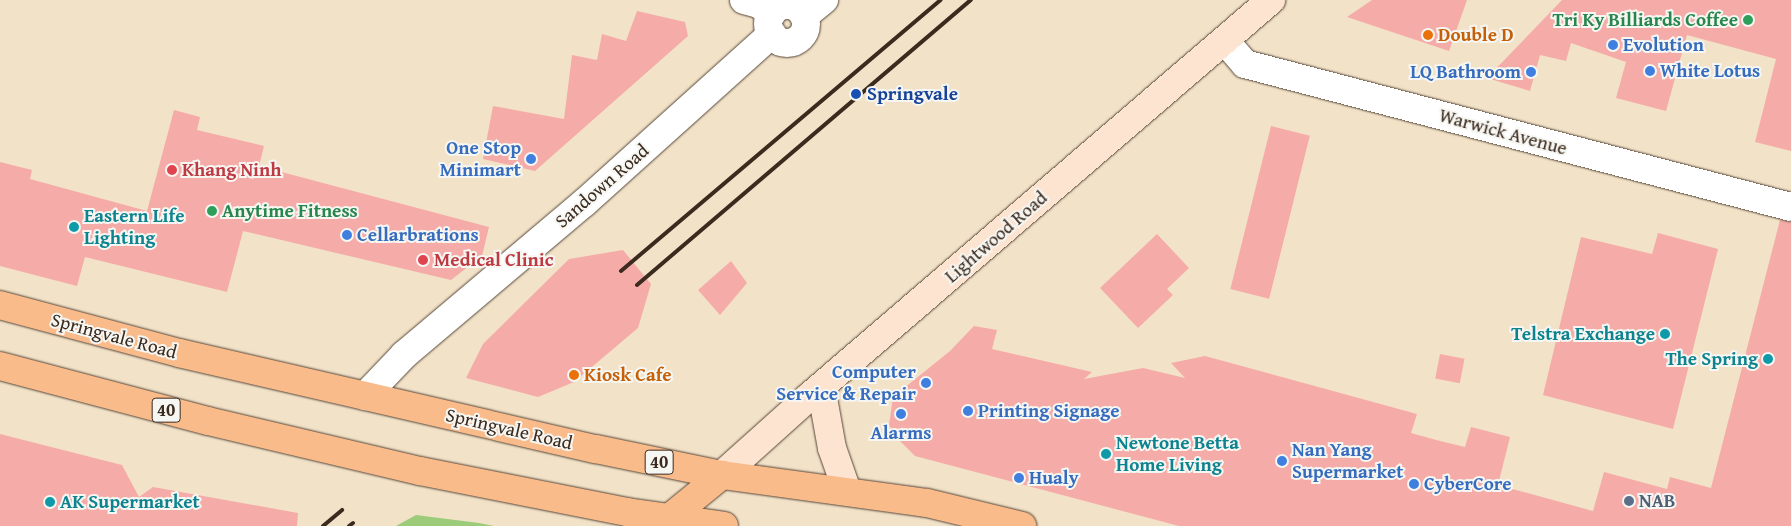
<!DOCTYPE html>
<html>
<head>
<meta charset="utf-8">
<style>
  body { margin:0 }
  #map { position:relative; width:1791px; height:526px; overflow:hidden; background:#f2e2c8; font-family:"Gentium Book Plus",serif }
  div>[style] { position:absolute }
  .green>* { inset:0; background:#9ccc7a }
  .building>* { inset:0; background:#f5aca9; transform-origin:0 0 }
  .roads { filter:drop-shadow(0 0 1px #564638) drop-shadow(0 0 1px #564638) }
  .street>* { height:28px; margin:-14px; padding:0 14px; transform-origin:14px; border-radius:14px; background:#fff }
  .street>.ring { margin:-14px; padding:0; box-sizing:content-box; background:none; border:28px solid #fff; border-radius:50% }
  .secondary>* { height:28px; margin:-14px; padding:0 14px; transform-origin:14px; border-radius:14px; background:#fde4d1 }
  .highway>* { height:28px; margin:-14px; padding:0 14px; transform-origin:14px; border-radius:14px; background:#fabb8b }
  .rail>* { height:4px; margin:-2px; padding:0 2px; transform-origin:2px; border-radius:2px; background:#3b2a1e }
  .dots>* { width:14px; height:14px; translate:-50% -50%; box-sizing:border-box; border:2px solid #f6f6f2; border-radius:50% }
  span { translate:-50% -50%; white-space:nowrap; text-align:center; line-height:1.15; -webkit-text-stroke:4px #f6f6f2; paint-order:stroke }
  .shield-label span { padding:1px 4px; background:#f6f6f2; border:1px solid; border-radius:4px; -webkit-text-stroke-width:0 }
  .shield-label { font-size:18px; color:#3b2a1e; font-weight:700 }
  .leisure-label { font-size:19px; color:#27864d; font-weight:700 }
  .right { translate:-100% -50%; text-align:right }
  .left { translate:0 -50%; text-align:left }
  .food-label { font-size:19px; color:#c56008; font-weight:700 }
  .shop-label { font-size:19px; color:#366cbe; font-weight:700 }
  .transit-label { font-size:19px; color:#164399; font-weight:700 }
  .street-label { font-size:19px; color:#3b2a1e }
  .health-label { font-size:19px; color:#be3a42; font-weight:700 }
  .culture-label { font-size:19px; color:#0d838f; font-weight:700 }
  .service-label { font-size:19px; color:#4e5e75; font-weight:700 }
</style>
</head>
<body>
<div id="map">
  <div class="green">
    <i style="clip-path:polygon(416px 515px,479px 523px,494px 526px,396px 526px)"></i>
  </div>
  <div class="building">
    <i style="clip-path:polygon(1372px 0,1467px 0,1449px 51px,1347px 17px)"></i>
    <i style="clip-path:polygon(1562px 0,1791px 0,1791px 151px,1755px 142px,1776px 59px,1687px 35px,1666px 111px,1616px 98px,1626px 62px,1571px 43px,1566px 61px,1540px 55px,1530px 91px,1487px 78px)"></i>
    <i style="clip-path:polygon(637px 11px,685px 22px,688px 36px,535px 171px,483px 159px,493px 106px,564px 119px,572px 55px,597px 60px,602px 34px,626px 41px)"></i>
    <i style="clip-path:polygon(174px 110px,200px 117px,197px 130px,264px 146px,259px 166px,489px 227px,482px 256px,451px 280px,243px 231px,227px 292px,85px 257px,77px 286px,0 266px,0 162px,32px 170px,30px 179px,147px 211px)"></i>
    <i style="left:1271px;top:126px;width:40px;height:168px;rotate:14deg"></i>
    <i style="clip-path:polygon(1780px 220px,1791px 222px,1791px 526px,1179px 526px,915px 456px,898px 439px,889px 425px,893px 397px,950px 351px,974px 326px,997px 330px,992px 349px,1092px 372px,1084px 379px,1143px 368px,1185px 378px,1171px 363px,1205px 356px,1417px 414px,1411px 433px,1440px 441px,1465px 447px,1471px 427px,1510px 437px,1498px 485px,1593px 511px,1604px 472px,1667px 489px,1670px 477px,1711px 488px)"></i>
    <i style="clip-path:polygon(1658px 233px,1718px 249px,1673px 429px,1543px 395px,1581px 237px,1652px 254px)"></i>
    <i style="clip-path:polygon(1157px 234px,1189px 268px,1167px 289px,1173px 295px,1138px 328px,1100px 288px)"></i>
    <i style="clip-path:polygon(623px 250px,651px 284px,638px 328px,574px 382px,538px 397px,466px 378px,483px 344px,569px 259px)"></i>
    <i style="clip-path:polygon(731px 261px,747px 283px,720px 315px,698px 290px)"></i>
    <i style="left:1440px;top:354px;width:25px;height:25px;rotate:11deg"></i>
    <i style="clip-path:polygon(0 434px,122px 465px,139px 497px,153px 487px,298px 513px,297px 526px,0 526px)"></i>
  </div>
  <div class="roads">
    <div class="street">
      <i style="left:744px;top:0;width:16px;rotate:15deg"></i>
      <i style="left:759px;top:4px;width:16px;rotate:38deg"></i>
      <i class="ring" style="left:768px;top:5px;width:10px;height:10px"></i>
      <i style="left:804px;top:16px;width:26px;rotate:-39deg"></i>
      <i style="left:1225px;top:41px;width:30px;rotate:49deg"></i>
      <i style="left:1245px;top:64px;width:564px;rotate:14.68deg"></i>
      <i style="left:365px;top:396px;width:57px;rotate:-46.4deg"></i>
      <i style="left:404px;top:355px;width:236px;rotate:-40.2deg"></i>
      <i style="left:584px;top:203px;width:253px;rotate:-42deg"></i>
    </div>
    <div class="secondary">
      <i style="left:821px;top:387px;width:62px;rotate:79.8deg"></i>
      <i style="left:832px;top:448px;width:46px;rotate:70.8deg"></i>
      <i style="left:722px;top:475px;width:118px;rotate:-41.9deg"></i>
      <i style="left:810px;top:396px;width:608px;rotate:-40.66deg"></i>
    </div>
    <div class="highway">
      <i style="left:0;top:305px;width:185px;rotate:15deg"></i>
      <i style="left:179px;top:353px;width:428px;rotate:13deg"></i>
      <i style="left:596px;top:449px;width:129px;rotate:11.7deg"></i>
      <i style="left:722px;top:475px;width:207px;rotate:7.8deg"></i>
      <i style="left:927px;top:503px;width:98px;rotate:13.6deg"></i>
      <i style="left:0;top:366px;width:215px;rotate:14.8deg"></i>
      <i style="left:208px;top:421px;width:218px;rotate:13.3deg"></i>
      <i style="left:420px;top:471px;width:211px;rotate:11.2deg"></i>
      <i style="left:627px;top:512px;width:98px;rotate:8.2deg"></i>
      <i style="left:668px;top:519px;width:70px;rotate:-39.2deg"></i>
    </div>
  </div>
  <div class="rail">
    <i style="left:621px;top:271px;width:419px;rotate:-40.3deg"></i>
    <i style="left:637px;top:285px;width:439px;rotate:-40.5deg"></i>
    <i style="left:323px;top:526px;width:25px;rotate:-40deg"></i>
    <i style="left:349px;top:526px;width:5px;rotate:-37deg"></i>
  </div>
  <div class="dots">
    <i style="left:1748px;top:20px;background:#2e9e5b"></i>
    <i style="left:1428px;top:35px;background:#e8710a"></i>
    <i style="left:1613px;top:45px;background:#3f7fe0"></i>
    <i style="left:1650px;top:71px;background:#3f7fe0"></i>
    <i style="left:1531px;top:72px;background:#3f7fe0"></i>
    <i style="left:856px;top:94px;background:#1a4fb4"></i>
    <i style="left:531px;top:159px;background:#3f7fe0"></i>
    <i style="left:172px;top:170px;background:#e0444e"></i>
    <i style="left:212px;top:211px;background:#2e9e5b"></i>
    <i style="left:74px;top:227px;background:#0f9aa8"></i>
    <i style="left:347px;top:235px;background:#3f7fe0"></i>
    <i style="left:423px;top:260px;background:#e0444e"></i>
    <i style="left:1665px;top:334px;background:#0f9aa8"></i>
    <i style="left:1768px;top:359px;background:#0f9aa8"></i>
    <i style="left:574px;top:375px;background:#e8710a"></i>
    <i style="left:926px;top:383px;background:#3f7fe0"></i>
    <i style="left:968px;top:411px;background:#3f7fe0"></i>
    <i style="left:901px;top:414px;background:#3f7fe0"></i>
    <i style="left:1106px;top:454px;background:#0f9aa8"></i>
    <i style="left:1282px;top:461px;background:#3f7fe0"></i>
    <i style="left:1019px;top:478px;background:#3f7fe0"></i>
    <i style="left:1414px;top:484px;background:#3f7fe0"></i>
    <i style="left:1629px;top:501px;background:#5c6f8a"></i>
    <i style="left:50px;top:502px;background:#0f9aa8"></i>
  </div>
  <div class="shield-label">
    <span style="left:166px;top:410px">40</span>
    <span style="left:659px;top:462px">40</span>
  </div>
  <div class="leisure-label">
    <span class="right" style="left:1738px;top:20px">Tri Ky Billiards Coffee</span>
    <span class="left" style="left:222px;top:211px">Anytime Fitness</span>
  </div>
  <div class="food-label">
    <span class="left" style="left:1438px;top:35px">Double D</span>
    <span class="left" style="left:584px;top:375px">Kiosk Cafe</span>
  </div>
  <div class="shop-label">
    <span class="left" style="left:1623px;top:45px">Evolution</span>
    <span class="left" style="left:1660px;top:71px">White Lotus</span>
    <span class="right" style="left:1521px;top:72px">LQ Bathroom</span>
    <span class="right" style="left:521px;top:159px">One Stop<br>Minimart</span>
    <span class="left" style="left:357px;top:235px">Cellarbrations</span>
    <span class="right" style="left:916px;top:383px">Computer<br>Service &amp; Repair</span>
    <span class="left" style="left:978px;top:411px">Printing Signage</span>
    <span style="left:901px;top:433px">Alarms</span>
    <span class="left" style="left:1292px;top:461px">Nan Yang<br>Supermarket</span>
    <span class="left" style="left:1029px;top:478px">Hualy</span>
    <span class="left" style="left:1424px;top:484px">CyberCore</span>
  </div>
  <div class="transit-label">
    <span class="left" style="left:867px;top:94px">Springvale</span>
  </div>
  <div class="street-label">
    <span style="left:1503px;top:132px;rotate:15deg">Warwick Avenue</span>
    <span style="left:602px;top:186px;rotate:-41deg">Sandown Road</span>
    <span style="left:996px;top:237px;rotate:-41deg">Lightwood Road</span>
    <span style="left:114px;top:336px;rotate:15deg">Springvale Road</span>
    <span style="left:509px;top:429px;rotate:13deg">Springvale Road</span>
  </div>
  <div class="health-label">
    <span class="left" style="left:182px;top:170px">Khang Ninh</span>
    <span class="left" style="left:434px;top:260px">Medical Clinic</span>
  </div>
  <div class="culture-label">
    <span class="left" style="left:84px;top:227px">Eastern Life<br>Lighting</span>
    <span class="right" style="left:1655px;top:334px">Telstra Exchange</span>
    <span class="right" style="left:1758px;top:359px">The Spring</span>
    <span class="left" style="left:1116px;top:454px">Newtone Betta<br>Home Living</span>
    <span class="left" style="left:60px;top:502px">AK Supermarket</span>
  </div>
  <div class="service-label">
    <span class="left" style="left:1639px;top:501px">NAB</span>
  </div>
</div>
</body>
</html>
